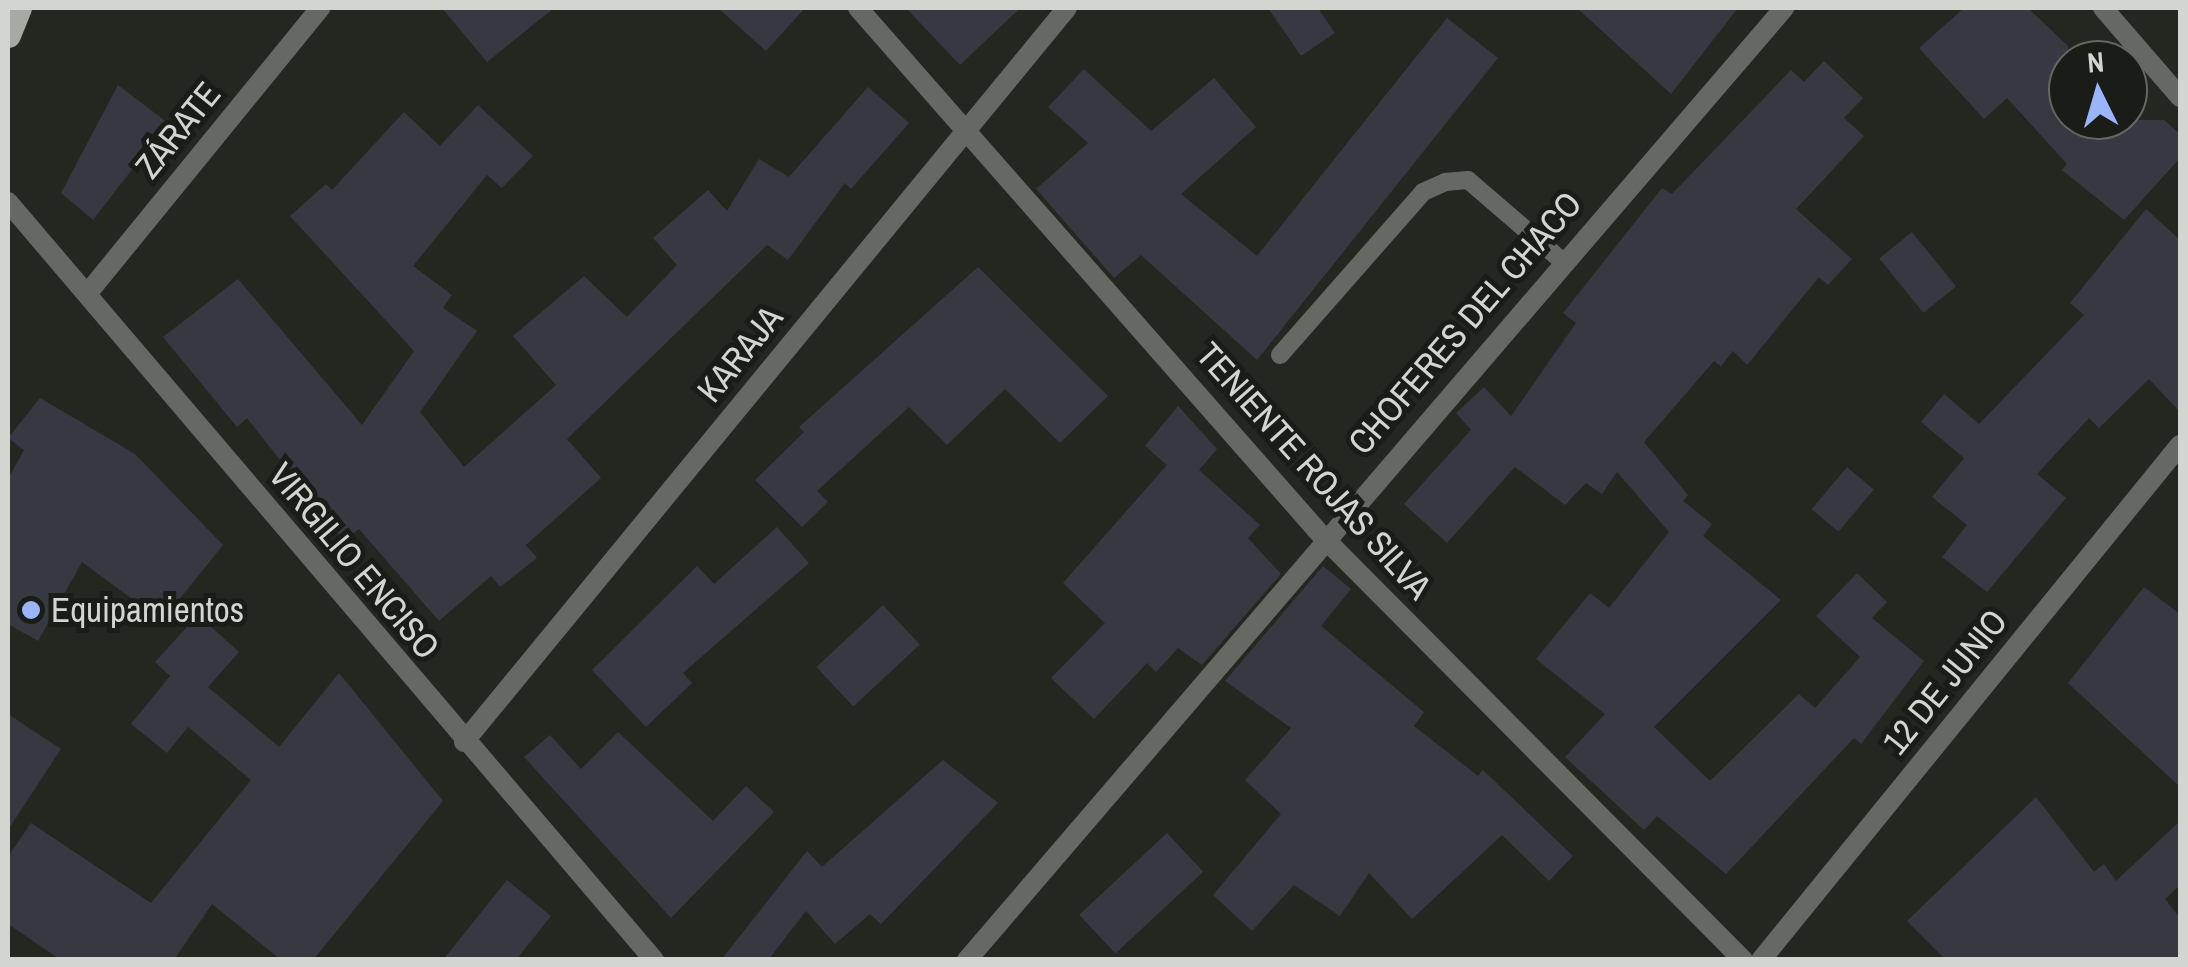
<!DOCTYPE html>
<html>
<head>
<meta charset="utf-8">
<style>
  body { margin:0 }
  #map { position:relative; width:2188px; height:967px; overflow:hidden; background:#232720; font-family:"Archivo Narrow",sans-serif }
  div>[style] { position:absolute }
  .building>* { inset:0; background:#363941; transform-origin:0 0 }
  .lane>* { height:18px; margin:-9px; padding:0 9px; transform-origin:9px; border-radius:9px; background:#666864 }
  .street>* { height:20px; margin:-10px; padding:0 10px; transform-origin:10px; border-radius:10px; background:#666864 }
  .primary>* { height:25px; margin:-12.5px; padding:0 12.5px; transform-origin:12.5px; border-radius:12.5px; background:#a6aaa3 }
  .dots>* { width:28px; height:28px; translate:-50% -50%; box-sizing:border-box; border:5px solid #1a1d17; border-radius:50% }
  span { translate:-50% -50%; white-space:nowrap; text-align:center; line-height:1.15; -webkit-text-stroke:10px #1a1d17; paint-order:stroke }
  .street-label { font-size:35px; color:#d3d5d1 }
  .poi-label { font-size:35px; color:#d3d5d1 }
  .left { translate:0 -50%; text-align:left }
  .frame { position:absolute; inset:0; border:10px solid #d3d5d1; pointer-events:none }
  .north { position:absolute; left:2048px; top:40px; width:100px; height:100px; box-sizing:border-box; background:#1a1d17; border:2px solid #646761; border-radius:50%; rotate:355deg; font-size:28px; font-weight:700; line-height:40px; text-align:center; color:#d3d5d1 }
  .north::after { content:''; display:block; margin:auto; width:35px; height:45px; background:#9bb5fd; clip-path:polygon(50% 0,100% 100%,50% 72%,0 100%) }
</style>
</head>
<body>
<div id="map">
  <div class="building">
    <i style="clip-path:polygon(442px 8px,554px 8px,487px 62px)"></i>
    <i style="clip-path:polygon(718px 8px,805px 8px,766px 51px)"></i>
    <i style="clip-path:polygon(906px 8px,1020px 8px,960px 65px)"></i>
    <i style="clip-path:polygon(1268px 8px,1318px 8px,1335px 33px,1301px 56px)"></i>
    <i style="clip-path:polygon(1577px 8px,1738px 8px,1671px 94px)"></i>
    <i style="clip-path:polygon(1964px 8px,2028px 8px,2068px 46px,2068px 120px,2164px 120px,2180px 134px,2180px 158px,2124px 220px,2062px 170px,2067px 164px,2007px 98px,1984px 119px,1919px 48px)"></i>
    <i style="clip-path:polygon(1447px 18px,1498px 58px,1257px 360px,1141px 255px,1114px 278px,1036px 189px,1088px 143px,1048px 107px,1084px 69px,1151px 131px,1214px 78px,1256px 127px,1181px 194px,1257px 256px)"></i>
    <i style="clip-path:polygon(1824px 61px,1863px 98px,1844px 118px,1864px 136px,1796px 209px,1852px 259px,1828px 285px,1819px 277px,1747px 365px,1733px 351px,1721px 366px,1714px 361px,1644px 442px,1688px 495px,1683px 501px,1712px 524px,1703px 536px,1781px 600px,1654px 727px,1710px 781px,1799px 694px,1815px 708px,1860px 657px,1816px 616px,1857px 573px,1887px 602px,1872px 618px,1924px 661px,1861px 744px,1854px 738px,1726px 874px,1657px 816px,1644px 830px,1565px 757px,1605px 714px,1536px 659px,1590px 593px,1609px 608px,1669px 532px,1617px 472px,1602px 494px,1586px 483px,1565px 505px,1515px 467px,1447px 543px,1404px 504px,1471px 430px,1456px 413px,1484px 387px,1511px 416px,1576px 323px,1563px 313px,1662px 188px,1672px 194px,1791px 70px,1804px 82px)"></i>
    <i style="clip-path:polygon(118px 85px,168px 123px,93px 220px,61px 193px)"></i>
    <i style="clip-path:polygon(868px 87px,909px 123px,851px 189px,845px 183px,788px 260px,767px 245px,567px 439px,601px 478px,526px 545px,537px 558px,500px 587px,491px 576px,439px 621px,359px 529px,344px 541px,247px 418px,237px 427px,163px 337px,238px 279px,362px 425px,414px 351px,290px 216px,326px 184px,332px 190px,404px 112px,440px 146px,478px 105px,533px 156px,502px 188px,487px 175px,413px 266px,452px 295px,443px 308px,477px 331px,420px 412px,464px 467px,556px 385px,513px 336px,584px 276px,627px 317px,677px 265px,653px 238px,708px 190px,727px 211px,759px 159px,789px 177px)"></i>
    <i style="clip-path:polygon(2146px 209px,2180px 240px,2180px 412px,2149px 379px,2099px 428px,2089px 418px,2037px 474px,2066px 498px,1987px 592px,1942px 557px,1967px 525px,1932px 497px,1964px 458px,1921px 422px,1944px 394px,1979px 424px,2084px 315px,2070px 303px)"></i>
    <i style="left:1912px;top:232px;width:70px;height:42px;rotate:51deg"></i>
    <i style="clip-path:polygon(978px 267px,1108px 396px,1060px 443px,1005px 389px,947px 445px,909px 407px,817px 491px,828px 502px,802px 527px,755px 480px,804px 432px,799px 427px)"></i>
    <i style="clip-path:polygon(40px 398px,135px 454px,223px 545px,162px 621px,82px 562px,38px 641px,8px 624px,8px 479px,24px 450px,8px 438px)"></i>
    <i style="clip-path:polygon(1178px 406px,1217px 449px,1199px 470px,1260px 525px,1248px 538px,1281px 574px,1202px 665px,1178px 648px,1156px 672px,1147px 663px,1094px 719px,1051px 678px,1105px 623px,1063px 583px,1167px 465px,1145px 446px)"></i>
    <i style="left:1847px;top:467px;width:35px;height:55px;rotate:40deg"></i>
    <i style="clip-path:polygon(777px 527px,809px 563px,683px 673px,692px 683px,646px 727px,592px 670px,697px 566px,714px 584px)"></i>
    <i style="clip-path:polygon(1323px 566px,1351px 589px,1321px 626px,1424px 712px,1414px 726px,1478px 776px,1483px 770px,1573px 856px,1549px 881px,1502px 835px,1412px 919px,1369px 873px,1340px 916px,1294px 885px,1252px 931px,1213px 895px,1281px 814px,1245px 780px,1291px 728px,1225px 681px)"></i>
    <i style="clip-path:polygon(2144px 587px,2180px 614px,2180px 787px,2068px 683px)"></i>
    <i style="left:883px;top:605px;width:54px;height:91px;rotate:47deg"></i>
    <i style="clip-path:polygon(198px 615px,239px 652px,208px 687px,279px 747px,339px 673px,443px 801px,313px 960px,281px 960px,212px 904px,174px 960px,61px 960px,8px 924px,8px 857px,31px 823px,151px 903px,251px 780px,188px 727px,167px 753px,131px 724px,170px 676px,155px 662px)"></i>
    <i style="clip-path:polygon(8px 714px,61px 749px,8px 830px)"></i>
    <i style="clip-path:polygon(618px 732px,713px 821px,746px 786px,774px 812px,671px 918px,524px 757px,550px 735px,581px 769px)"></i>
    <i style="clip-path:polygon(943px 760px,998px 803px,881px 924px,870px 914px,835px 944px,806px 911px,768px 960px,721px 960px,807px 851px,822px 867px)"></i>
    <i style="clip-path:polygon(2036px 797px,2094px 872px,2104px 864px,2116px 881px,2180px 821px,2180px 885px,2165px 899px,2180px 918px,2180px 960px,1946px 960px,1907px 921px)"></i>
    <i style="left:1167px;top:833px;width:53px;height:120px;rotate:47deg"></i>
    <i style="clip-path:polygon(507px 880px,551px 916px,516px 960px,443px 960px)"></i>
  </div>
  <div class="lane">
    <i style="left:1280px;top:355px;width:217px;rotate:-48.7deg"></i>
    <i style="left:1423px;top:192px;width:24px;rotate:-24deg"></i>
    <i style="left:1445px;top:182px;width:23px;rotate:-5deg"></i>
    <i style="left:1468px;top:180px;width:123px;rotate:40.7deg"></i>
  </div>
  <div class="street">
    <i style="left:858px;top:8px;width:703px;rotate:48.69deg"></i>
    <i style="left:1322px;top:536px;width:598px;rotate:45.2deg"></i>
    <i style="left:2103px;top:8px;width:118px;rotate:49.1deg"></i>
    <i style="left:8px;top:202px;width:996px;rotate:49.56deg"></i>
    <i style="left:87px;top:294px;width:369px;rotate:-50.8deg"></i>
    <i style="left:464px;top:742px;width:950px;rotate:-50.6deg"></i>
    <i style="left:967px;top:960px;width:1255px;rotate:-49.36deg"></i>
    <i style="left:1761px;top:960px;width:664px;rotate:-50.87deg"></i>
  </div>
  <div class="primary">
    <i style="left:8px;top:35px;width:29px;rotate:-68deg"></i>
  </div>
  <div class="dots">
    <i style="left:31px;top:610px;background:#9bb5fd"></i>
  </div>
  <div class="street-label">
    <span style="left:178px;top:130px;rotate:-51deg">ZÁRATE</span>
    <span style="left:1465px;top:323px;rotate:-49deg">CHOFERES DEL CHACO</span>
    <span style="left:740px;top:354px;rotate:-51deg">KARAJA</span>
    <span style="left:1314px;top:471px;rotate:48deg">TENIENTE ROJAS SILVA</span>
    <span style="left:354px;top:561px;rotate:50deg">VIRGILIO ENCISO</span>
    <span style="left:1945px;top:682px;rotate:-51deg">12 DE JUNIO</span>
  </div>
  <div class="poi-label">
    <span class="left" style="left:51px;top:610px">Equipamientos</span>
  </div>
  <div class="frame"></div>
  <div class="north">N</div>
</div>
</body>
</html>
